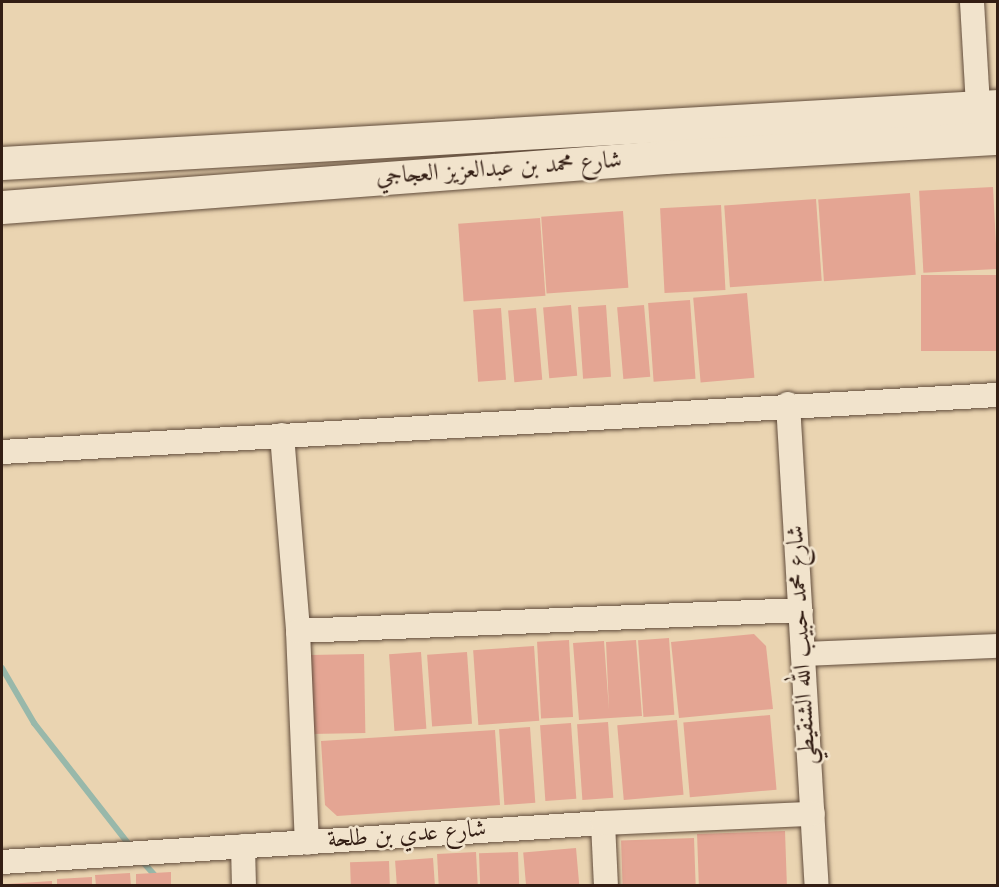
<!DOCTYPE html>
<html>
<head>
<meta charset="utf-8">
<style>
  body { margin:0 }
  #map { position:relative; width:999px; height:887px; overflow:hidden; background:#ead4b1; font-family:"Old Standard TT",Amiri,serif }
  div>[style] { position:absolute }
  .stream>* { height:6px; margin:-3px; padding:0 3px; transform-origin:3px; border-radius:3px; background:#98b8aa }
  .building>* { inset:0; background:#e4a593; transform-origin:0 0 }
  .roads { filter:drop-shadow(0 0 2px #614c3b) drop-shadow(0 0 2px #614c3b) }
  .street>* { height:24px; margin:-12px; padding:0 12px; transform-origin:12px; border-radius:12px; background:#f1e3cc }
  .secondary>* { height:33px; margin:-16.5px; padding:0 16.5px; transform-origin:16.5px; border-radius:16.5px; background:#f1e3cc }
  span { translate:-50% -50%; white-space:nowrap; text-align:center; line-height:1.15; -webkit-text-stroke:5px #f1e3cc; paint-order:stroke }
  .street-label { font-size:24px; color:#331e14 }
  .frame { position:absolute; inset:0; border:3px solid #331e14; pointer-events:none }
</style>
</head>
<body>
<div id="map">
  <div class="stream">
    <i style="left:2px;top:668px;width:64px;rotate:59.8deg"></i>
    <i style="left:34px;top:723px;width:157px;rotate:52deg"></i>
    <i style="left:141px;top:860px;width:25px;rotate:48deg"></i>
  </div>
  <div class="building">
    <i style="left:993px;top:187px;width:82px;height:74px;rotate:87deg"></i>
    <i style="left:910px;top:193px;width:82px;height:92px;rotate:86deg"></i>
    <i style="left:816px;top:199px;width:82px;height:92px;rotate:86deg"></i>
    <i style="left:721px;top:205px;width:85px;height:61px;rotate:87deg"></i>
    <i style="left:623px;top:211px;width:77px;height:82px;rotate:86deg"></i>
    <i style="left:540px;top:218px;width:78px;height:82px;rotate:86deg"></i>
    <i style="left:998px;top:275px;width:76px;height:77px;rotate:90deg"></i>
    <i style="left:747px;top:293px;width:85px;height:54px;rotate:85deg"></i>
    <i style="left:690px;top:300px;width:79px;height:42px;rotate:86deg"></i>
    <i style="left:571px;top:305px;width:71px;height:28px;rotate:85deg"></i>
    <i style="left:606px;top:305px;width:72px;height:28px;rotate:86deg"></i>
    <i style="left:644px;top:305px;width:72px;height:27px;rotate:85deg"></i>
    <i style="left:501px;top:308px;width:72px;height:28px;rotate:86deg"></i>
    <i style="left:536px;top:308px;width:72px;height:28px;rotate:85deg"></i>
    <i style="clip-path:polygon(754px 634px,766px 646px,773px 709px,679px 718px,671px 642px)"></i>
    <i style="left:669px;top:638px;width:77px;height:31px;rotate:86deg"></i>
    <i style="left:569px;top:640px;width:77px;height:32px;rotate:87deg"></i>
    <i style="clip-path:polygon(636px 640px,642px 716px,579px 720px,573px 643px,604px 641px,609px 710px,606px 642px)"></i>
    <i style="left:534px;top:646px;width:75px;height:61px;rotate:86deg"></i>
    <i style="left:421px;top:652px;width:77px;height:32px;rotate:86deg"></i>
    <i style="left:467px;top:652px;width:72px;height:40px;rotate:86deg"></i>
    <i style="left:364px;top:654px;width:79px;height:54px;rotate:89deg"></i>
    <i style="left:770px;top:715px;width:75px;height:87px;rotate:85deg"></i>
    <i style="left:677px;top:720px;width:75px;height:60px;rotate:85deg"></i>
    <i style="left:608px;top:722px;width:76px;height:31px;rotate:86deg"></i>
    <i style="left:571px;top:723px;width:76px;height:31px;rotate:86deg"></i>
    <i style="left:530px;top:727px;width:76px;height:31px;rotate:86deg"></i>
    <i style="clip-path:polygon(495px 730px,500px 805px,337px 816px,325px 805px,321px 741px)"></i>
    <i style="left:785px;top:831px;width:55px;height:88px;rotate:88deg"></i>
    <i style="left:694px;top:838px;width:48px;height:73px;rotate:88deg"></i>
    <i style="left:576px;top:848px;width:38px;height:53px;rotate:85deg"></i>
    <i style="left:476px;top:852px;width:34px;height:39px;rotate:87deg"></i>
    <i style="left:518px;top:852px;width:34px;height:39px;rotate:88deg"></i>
    <i style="left:433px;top:858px;width:28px;height:38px;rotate:86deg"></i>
    <i style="left:389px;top:861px;width:25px;height:39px;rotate:88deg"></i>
    <i style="clip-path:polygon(171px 872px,171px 886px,136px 886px,136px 874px)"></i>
    <i style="clip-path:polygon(130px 873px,131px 886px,96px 886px,95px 875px)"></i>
    <i style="clip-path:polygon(92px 877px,92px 886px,57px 886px,57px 879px)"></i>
    <i style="clip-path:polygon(52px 881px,52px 886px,7px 886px,7px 884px)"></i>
  </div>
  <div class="roads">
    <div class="street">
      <i style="left:972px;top:2px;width:105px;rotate:86.7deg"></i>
      <i style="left:788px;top:404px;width:483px;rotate:86.6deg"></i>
      <i style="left:282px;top:435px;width:197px;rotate:85.3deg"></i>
      <i style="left:298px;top:631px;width:212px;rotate:87.6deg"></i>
      <i style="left:2px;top:452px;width:998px;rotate:-3.28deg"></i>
      <i style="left:298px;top:631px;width:503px;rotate:-2.39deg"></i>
      <i style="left:804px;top:654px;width:194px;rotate:-2.4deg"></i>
      <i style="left:603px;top:823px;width:63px;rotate:87.3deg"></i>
      <i style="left:243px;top:846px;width:40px;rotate:88.6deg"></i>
      <i style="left:2px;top:862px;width:602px;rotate:-3.71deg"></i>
      <i style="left:603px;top:823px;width:210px;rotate:-2.5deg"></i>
    </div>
    <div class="secondary">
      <i style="left:2px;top:163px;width:998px;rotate:-3.28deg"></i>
      <i style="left:2px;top:207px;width:665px;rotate:-4.31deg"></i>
      <i style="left:665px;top:157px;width:334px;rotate:-3.3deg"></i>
    </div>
  </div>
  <div class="street-label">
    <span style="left:499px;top:170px;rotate:-4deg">شارع محمد بن عبدالعزيز العجاجي</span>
    <span style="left:803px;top:645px;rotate:-93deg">شارع محمد حبيب الله الشنقيطي</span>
    <span style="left:407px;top:836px;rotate:-4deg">شارع عدي بن طلحة</span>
  </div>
  <div class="frame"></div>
</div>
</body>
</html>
